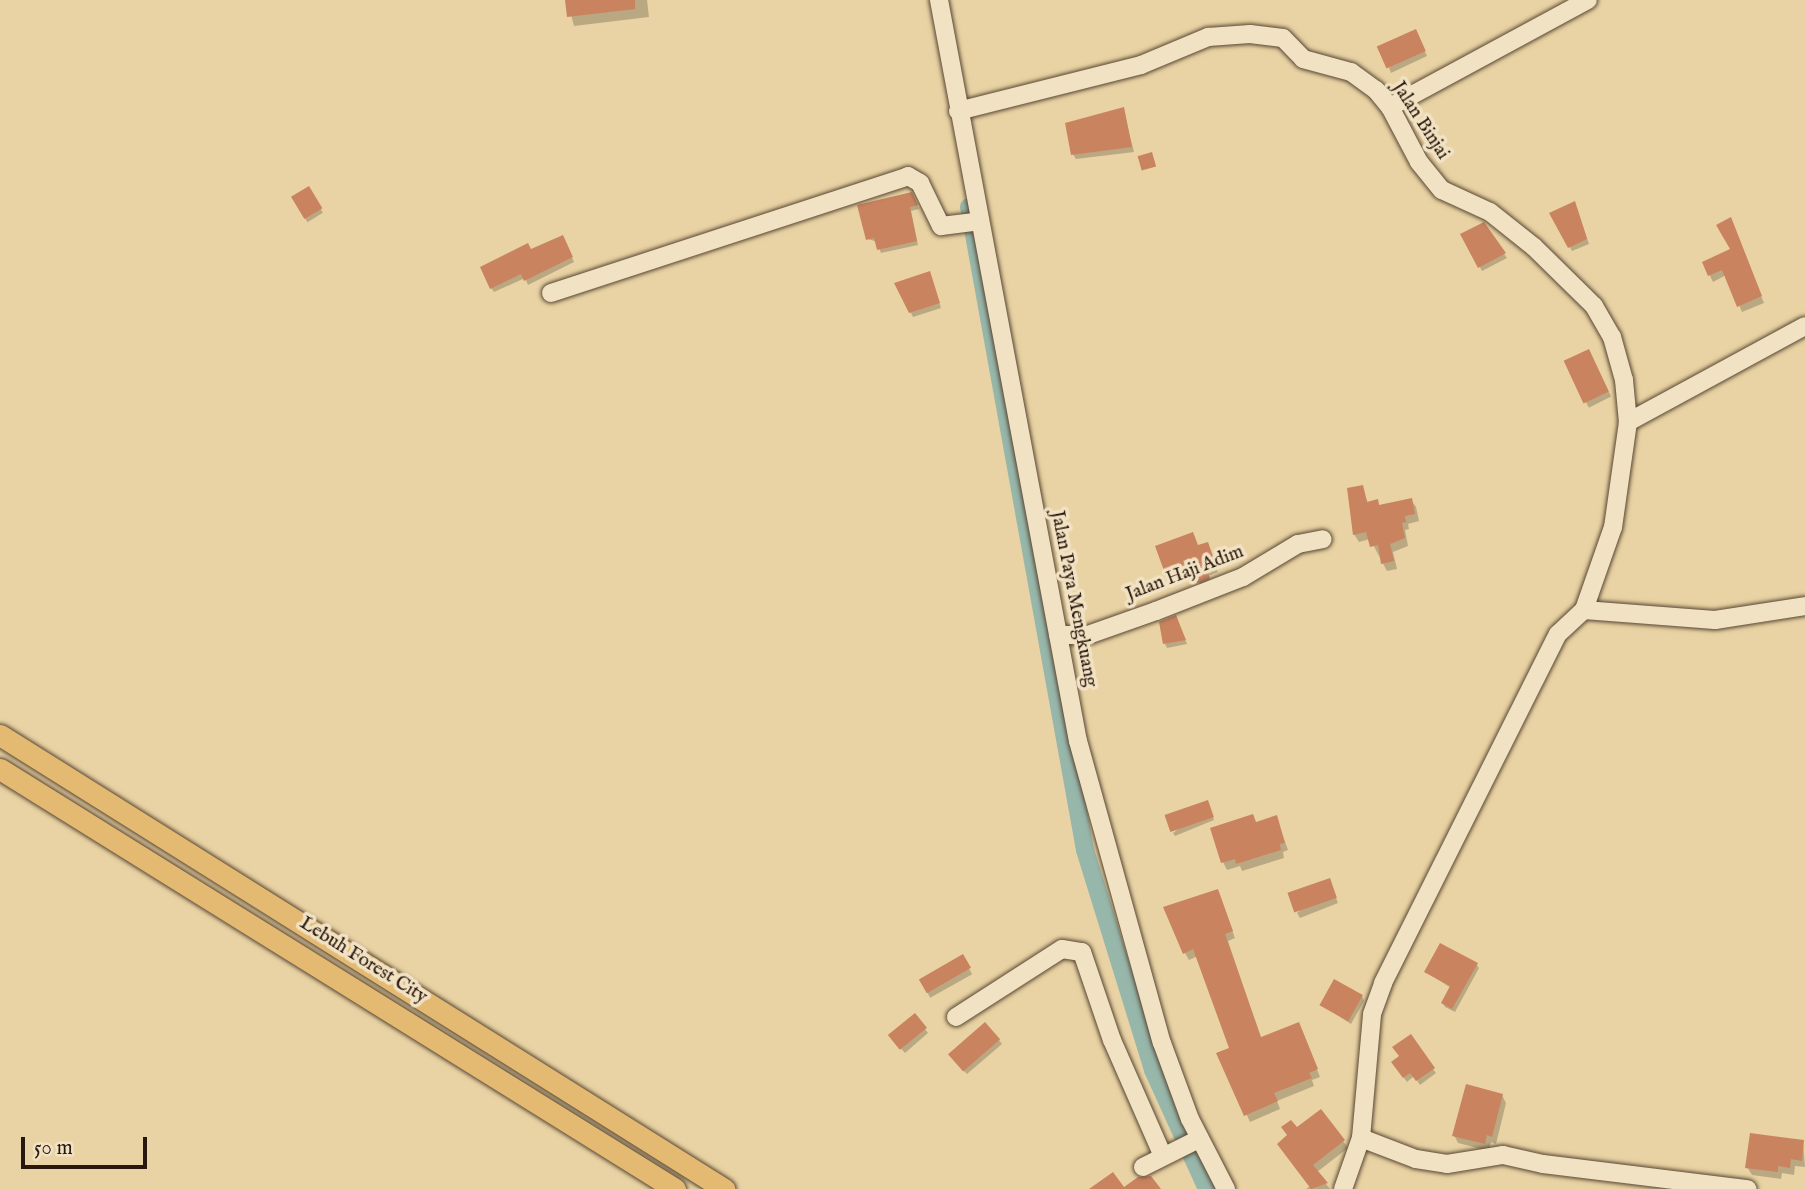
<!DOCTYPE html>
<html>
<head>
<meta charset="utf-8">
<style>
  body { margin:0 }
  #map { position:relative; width:1805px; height:1189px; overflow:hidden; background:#e9d3a4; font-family:"IM FELL English",serif }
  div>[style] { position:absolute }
  .shadow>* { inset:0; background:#0003; transform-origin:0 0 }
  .canal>* { height:18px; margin:-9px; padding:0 9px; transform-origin:9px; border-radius:9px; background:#97b7ab }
  .building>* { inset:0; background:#c9835f; transform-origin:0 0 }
  .roads { filter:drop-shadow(0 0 2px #584633) drop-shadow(0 0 2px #584633) }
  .minor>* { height:18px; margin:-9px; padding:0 9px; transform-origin:9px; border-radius:9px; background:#f1e2c4 }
  .major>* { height:21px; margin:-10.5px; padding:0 10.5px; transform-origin:10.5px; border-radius:10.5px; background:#e4ba72 }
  span { translate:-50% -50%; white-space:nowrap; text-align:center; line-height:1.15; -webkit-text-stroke:7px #f1e2c4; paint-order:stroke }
  .street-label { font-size:19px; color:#28170d }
  .scale { position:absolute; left:21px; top:1137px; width:126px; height:32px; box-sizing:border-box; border:4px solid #28170d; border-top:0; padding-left:9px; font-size:21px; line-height:24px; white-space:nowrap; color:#28170d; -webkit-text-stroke:5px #f1e2c4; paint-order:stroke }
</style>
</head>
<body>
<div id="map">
  <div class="shadow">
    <i style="clip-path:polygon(567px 0,647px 0,649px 17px,574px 26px)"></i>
    <i style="clip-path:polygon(1418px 36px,1427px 56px,1391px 73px,1389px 68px)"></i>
    <i style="clip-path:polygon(1123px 109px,1134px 152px,1076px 159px,1073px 154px)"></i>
    <i style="left:308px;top:188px;width:29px;height:18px;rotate:59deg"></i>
    <i style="clip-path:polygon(911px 194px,919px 209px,911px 211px,918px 245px,881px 253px,877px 242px,868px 239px)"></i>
    <i style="clip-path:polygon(1577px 208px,1589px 244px,1572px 251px,1552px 213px)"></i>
    <i style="clip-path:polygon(1483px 224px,1507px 258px,1482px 271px,1463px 235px)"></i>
    <i style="clip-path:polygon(1733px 225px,1764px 303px,1742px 312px,1726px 275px,1713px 282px,1704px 263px,1732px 250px)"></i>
    <i style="clip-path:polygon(565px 242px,574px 262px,528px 285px,525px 278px,494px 292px,491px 288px,531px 251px)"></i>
    <i style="clip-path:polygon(931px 277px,941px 308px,913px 317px,896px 284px)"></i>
    <i style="left:1588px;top:351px;width:51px;height:25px;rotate:63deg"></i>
    <i style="clip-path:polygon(1362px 487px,1368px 503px,1377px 501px,1380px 506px,1411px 500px,1416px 507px,1419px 521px,1408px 524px,1409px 529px,1405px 530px,1408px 546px,1393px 552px,1397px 569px,1387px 571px,1370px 539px,1359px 542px,1354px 534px)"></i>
    <i style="clip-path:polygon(1208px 544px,1218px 572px,1208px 576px,1212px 585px,1202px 589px,1196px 576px,1172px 585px,1168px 578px,1198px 547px)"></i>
    <i style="clip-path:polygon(1178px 622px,1187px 644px,1167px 648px,1165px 644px)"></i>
    <i style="clip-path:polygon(1209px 805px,1214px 820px,1175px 836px,1173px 833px)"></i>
    <i style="clip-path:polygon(1276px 817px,1288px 850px,1283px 852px,1284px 858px,1242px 871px,1240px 866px,1227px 870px,1223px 862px)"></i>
    <i style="clip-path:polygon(1331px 885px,1338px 903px,1300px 918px,1297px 913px)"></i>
    <i style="clip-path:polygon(1218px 891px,1235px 938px,1228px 941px,1261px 1039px,1302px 1031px,1320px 1077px,1312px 1080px,1314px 1086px,1277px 1101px,1280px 1109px,1250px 1122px,1219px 1054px,1231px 1049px,1198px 956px,1189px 960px,1185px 953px)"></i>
    <i style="left:962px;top:956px;width:21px;height:48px;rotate:61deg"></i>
    <i style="clip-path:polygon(1476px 964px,1479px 968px,1455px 1012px,1445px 1007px,1443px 1003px,1451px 988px,1426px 972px)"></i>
    <i style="clip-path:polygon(1362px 996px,1364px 1001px,1351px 1024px,1321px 1005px)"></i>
    <i style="clip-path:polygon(925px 1029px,928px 1033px,905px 1053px,894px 1041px)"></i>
    <i style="clip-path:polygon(999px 1040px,1002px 1044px,967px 1074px,953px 1059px)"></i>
    <i style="clip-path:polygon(1396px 1067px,1433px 1069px,1436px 1073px,1420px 1085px,1414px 1076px,1407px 1082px)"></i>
    <i style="clip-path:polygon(1502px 1095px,1506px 1103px,1496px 1144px,1491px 1142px,1489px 1151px,1458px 1143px,1454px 1135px)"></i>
    <i style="clip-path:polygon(1321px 1111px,1348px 1148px,1317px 1172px,1330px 1189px,1306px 1189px,1310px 1186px,1297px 1130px)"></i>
    <i style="clip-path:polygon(1803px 1142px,1805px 1167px,1795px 1166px,1794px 1175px,1782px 1173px,1781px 1179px,1752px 1175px,1747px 1167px)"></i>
  </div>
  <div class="canal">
    <i style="left:969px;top:207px;width:653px;rotate:79.77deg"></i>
    <i style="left:1085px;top:850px;width:230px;rotate:72.8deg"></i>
    <i style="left:1153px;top:1070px;width:131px;rotate:65.6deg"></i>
  </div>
  <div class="building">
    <i style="clip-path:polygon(565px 0,635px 0,635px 9px,567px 17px)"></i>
    <i style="left:1416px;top:29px;width:24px;height:43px;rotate:66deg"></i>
    <i style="clip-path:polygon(1124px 107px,1132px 147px,1071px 155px,1065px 123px)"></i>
    <i style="left:1152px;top:152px;width:15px;height:15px;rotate:74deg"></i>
    <i style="left:309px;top:186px;width:26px;height:21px;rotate:59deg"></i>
    <i style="clip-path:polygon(912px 192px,918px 205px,910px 207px,917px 241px,877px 250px,874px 238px,866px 240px,857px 205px)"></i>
    <i style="clip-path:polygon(1575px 201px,1587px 239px,1568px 248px,1549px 213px)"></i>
    <i style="clip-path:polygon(1731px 217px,1762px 296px,1737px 307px,1722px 270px,1708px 276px,1702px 262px,1730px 249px,1716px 225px)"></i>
    <i style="clip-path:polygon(1484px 222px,1506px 253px,1478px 268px,1460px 234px)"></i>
    <i style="clip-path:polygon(563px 235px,573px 257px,524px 281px,521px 274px,490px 289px,480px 267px,528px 243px,531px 249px)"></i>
    <i style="clip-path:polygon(930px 271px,940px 303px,909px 313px,894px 283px)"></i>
    <i style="left:1589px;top:349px;width:47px;height:28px;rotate:65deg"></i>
    <i style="clip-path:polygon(1363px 485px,1367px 502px,1378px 499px,1379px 505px,1412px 498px,1415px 514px,1405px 516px,1406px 522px,1402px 523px,1405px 538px,1390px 544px,1394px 561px,1381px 564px,1378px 545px,1370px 547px,1366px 532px,1353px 535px,1347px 488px)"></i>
    <i style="clip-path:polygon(1193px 532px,1198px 545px,1208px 542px,1216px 565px,1206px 568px,1210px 578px,1197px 583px,1192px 570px,1167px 579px,1155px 546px)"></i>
    <i style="clip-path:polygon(1176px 615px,1186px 640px,1163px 644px,1159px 622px)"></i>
    <i style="left:1208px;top:800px;width:18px;height:46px;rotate:71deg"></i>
    <i style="clip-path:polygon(1253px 814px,1256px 822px,1277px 815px,1285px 843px,1280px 844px,1281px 850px,1236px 864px,1235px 859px,1221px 863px,1210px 828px)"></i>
    <i style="left:1330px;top:878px;width:21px;height:45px;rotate:71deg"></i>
    <i style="clip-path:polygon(1218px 889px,1233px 931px,1225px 934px,1261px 1037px,1299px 1022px,1318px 1069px,1309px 1073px,1312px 1078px,1274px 1093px,1278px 1101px,1244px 1116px,1216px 1053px,1229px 1048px,1193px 949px,1183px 954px,1163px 907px)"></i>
    <i style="clip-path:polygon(1440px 943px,1478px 963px,1452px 1009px,1441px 1003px,1450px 986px,1424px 972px)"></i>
    <i style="left:963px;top:954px;width:16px;height:51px;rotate:60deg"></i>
    <i style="left:1334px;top:979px;width:33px;height:30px;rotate:29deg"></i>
    <i style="left:915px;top:1013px;width:19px;height:35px;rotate:51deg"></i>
    <i style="left:985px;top:1022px;width:23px;height:49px;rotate:49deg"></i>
    <i style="clip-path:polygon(1411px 1034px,1435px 1068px,1416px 1081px,1410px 1073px,1403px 1078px,1391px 1062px,1399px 1056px,1392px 1047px)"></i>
    <i style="clip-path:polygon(1466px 1084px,1503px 1094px,1492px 1137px,1487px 1135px,1485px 1144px,1452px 1136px)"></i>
    <i style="clip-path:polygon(1321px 1109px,1345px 1140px,1313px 1165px,1328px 1183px,1311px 1189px,1277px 1144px,1287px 1135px,1281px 1127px,1291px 1120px,1297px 1127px)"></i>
    <i style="clip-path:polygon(1750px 1133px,1804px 1140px,1802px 1161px,1791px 1159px,1790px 1168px,1778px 1166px,1778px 1172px,1745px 1168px)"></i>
    <i style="clip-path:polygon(1113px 1172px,1124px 1187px,1138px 1177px,1151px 1176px,1161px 1189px,1089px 1189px)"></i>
  </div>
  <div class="roads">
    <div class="minor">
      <i style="left:939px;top:0;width:754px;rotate:79.38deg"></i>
      <i style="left:1078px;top:741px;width:313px;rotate:74.5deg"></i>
      <i style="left:1162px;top:1043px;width:81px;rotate:69.8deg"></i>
      <i style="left:1190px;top:1119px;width:79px;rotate:62.8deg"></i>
      <i style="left:1390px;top:107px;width:225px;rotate:-28.4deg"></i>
      <i style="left:958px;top:111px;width:189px;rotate:-14.1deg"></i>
      <i style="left:1141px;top:65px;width:73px;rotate:-22.7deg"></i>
      <i style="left:1208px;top:37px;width:42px;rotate:-4.1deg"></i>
      <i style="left:1250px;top:34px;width:33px;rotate:7deg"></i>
      <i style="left:1283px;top:38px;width:29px;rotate:46deg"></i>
      <i style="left:1303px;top:59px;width:50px;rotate:15.2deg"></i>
      <i style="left:1351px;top:72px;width:31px;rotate:36deg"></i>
      <i style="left:1376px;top:90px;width:22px;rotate:51deg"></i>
      <i style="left:1390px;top:107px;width:62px;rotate:62.2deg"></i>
      <i style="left:1419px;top:162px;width:36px;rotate:51deg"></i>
      <i style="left:1442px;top:190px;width:53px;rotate:24.6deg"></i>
      <i style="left:1490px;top:212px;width:56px;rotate:38.5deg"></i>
      <i style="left:1534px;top:247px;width:84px;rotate:44.5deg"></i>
      <i style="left:1594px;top:306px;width:36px;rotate:60deg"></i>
      <i style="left:1612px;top:337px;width:45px;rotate:74.4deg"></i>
      <i style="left:1624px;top:380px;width:42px;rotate:84.6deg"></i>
      <i style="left:1628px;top:422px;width:106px;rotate:98.1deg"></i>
      <i style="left:1613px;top:527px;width:88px;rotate:109.3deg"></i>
      <i style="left:551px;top:293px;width:376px;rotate:-18.1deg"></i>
      <i style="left:908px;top:176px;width:14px;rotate:30deg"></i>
      <i style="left:920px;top:183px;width:48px;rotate:64deg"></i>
      <i style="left:941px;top:226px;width:38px;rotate:-7deg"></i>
      <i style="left:1628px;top:422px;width:201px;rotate:-28.5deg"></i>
      <i style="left:1058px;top:635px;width:30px"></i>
      <i style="left:1088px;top:635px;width:72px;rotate:-19.4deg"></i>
      <i style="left:1156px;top:611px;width:93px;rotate:-21.3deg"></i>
      <i style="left:1243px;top:577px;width:64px;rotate:-31deg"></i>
      <i style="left:1298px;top:544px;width:25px;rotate:-11deg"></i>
      <i style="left:956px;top:1017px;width:126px;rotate:-32.7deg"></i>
      <i style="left:1062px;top:949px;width:20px;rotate:9deg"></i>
      <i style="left:1082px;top:952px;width:93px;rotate:71.2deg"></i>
      <i style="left:1112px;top:1040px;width:127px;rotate:66.3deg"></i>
      <i style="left:1361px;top:1138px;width:59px;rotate:20.9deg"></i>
      <i style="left:1416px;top:1159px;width:31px;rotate:9deg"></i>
      <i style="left:1447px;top:1164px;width:57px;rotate:-9.1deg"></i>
      <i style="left:1503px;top:1155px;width:41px;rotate:12.7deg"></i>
      <i style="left:1543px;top:1164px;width:206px;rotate:7deg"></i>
      <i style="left:1143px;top:1167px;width:63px;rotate:-26.6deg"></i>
      <i style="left:1343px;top:1189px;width:54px;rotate:-70.6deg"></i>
      <i style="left:1361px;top:1138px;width:124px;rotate:-84.9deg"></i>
      <i style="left:1372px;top:1014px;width:33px;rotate:-70deg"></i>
      <i style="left:1383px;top:983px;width:390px;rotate:-63.4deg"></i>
      <i style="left:1558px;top:634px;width:35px;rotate:-43deg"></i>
      <i style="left:1584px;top:610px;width:131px;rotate:4.4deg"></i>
      <i style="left:1715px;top:620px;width:91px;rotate:-8.8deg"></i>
    </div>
    <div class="major">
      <i style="left:0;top:735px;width:855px;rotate:32.09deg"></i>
      <i style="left:0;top:769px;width:795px;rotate:31.89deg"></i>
    </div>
  </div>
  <div class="street-label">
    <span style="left:1420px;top:121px;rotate:57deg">Jalan Binjai</span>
    <span style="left:1185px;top:574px;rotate:-21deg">Jalan Haji Adim</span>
    <span style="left:1073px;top:599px;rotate:79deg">Jalan Paya Mengkuang</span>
    <span style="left:363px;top:961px;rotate:32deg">Lebuh Forest City</span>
  </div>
  <div class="scale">50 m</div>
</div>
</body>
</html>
